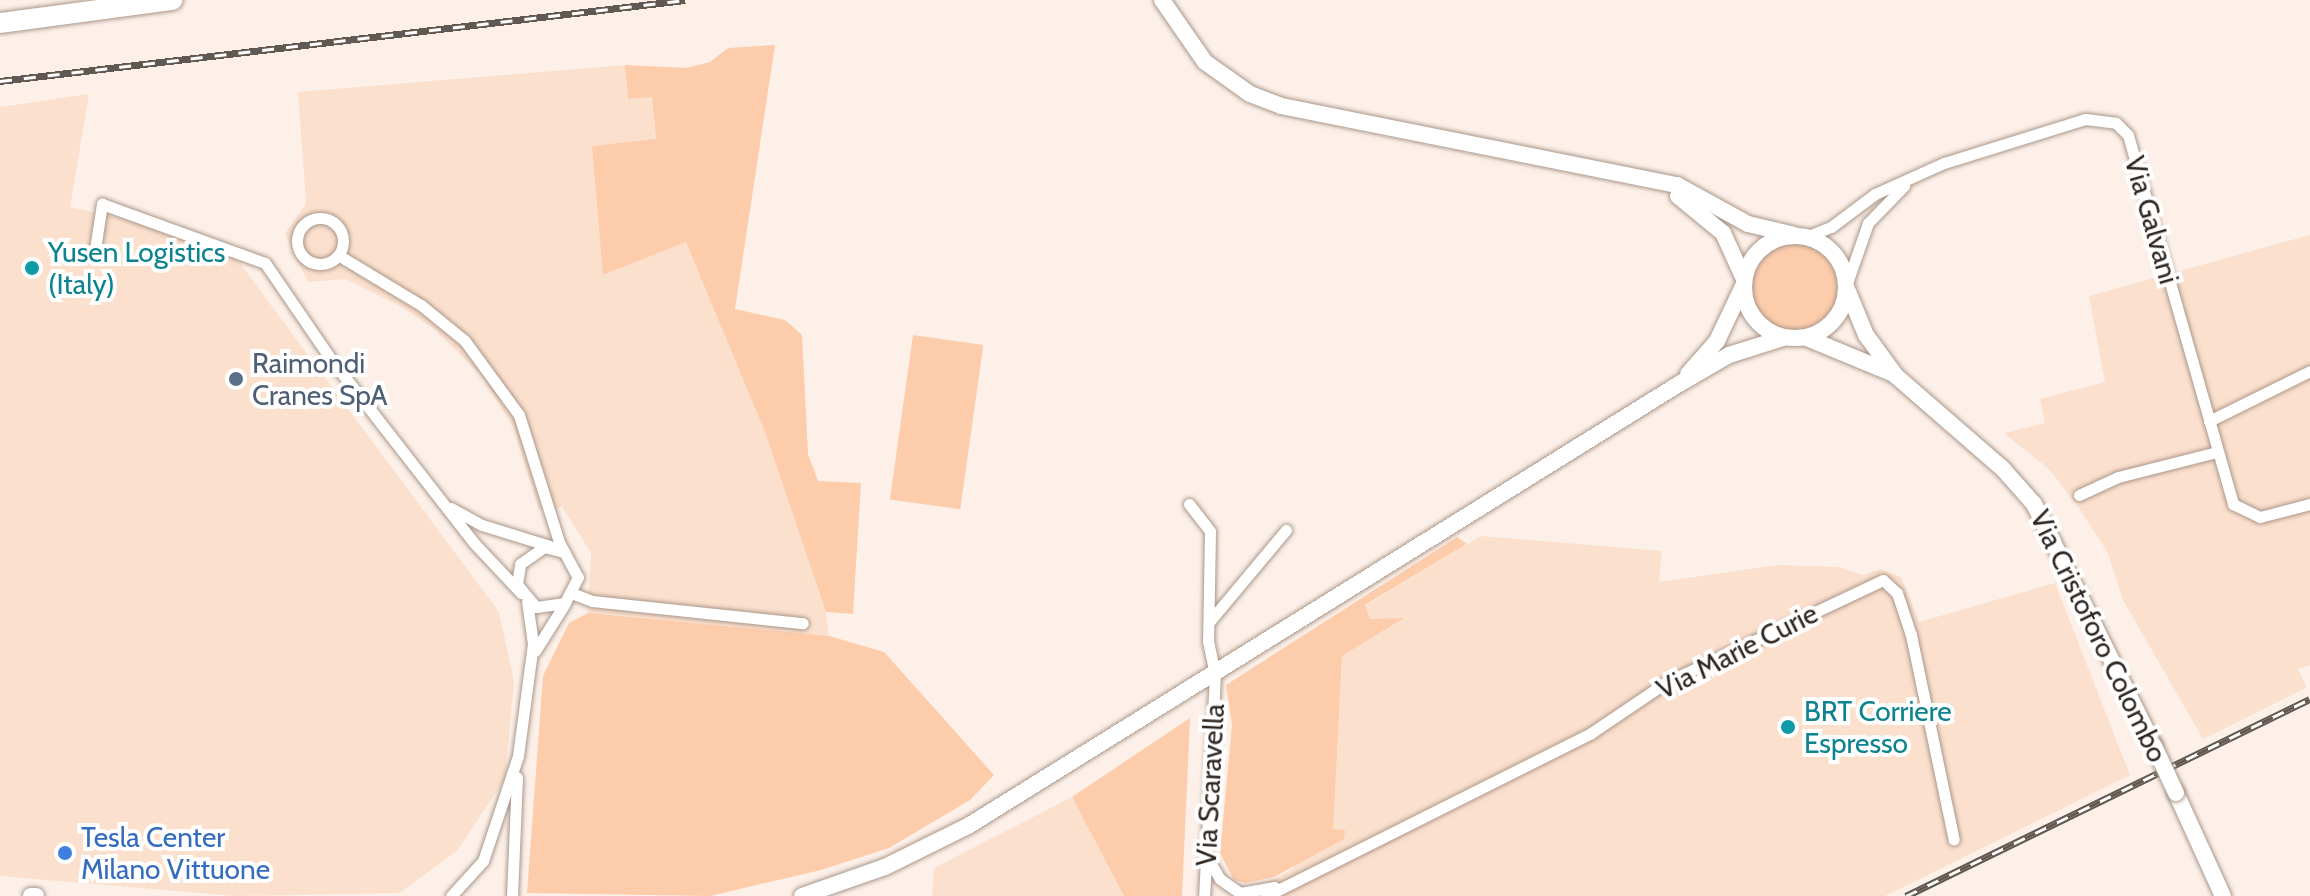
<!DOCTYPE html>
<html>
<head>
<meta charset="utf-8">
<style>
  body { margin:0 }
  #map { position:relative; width:2310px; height:896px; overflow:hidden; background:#fcf0e8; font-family:Cabin,sans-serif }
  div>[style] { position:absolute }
  .built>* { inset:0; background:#fce0ce }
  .green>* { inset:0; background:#fdccab; transform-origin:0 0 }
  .round { border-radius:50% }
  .roads { filter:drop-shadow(0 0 2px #aa978a) drop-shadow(0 0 2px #aa978a) }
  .street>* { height:11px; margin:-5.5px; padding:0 5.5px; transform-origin:5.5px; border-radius:5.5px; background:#fff }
  .street>.ring { margin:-5.5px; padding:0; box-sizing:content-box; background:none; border:11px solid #fff; border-radius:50% }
  .secondary>* { height:16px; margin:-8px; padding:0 8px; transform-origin:8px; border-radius:8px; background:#fff }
  .secondary>.ring { margin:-8px; padding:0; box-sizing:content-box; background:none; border:16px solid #fff; border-radius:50% }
  .highway>* { height:20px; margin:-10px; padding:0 10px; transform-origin:10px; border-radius:10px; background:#fff }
  .rail>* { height:7px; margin-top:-3.5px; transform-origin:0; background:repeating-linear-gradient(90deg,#fff 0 12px,#615852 0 24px); box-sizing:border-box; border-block:2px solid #615852 }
  .bridges { filter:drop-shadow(0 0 2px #aa978a) drop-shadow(0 0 2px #aa978a) }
  .secondary-bridge>* { height:16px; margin:-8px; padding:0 8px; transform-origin:8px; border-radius:8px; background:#fff }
  .dots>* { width:22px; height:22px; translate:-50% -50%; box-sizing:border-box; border:4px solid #fff; border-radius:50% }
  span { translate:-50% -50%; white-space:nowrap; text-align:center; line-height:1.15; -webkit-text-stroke:8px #fff; paint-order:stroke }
  .street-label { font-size:28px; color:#2e2621 }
  .culture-label { font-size:28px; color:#0d838f }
  .left { translate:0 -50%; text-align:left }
  .service-label { font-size:28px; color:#4e5e75 }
  .shop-label { font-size:28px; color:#366cbe }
</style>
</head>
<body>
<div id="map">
  <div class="built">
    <i style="clip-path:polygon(625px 65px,628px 99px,652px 97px,656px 140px,604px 275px,686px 241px,765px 432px,826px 612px,829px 636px,588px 613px,591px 553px,562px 507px,539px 510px,513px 426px,481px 375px,433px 328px,402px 307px,346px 279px,308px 282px,285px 234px,306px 203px,298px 92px)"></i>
    <i style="clip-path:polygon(89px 94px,70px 207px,224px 242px,499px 612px,514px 681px,505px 779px,457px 851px,399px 893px,235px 896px,0 876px,0 107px)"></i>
    <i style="clip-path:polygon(2310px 235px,2310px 665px,2298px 669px,2307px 687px,2203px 739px,2123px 600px,2108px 553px,2079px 508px,2050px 470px,2004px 433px,2045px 423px,2040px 399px,2105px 382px,2089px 296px)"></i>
    <i style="clip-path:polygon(1481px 536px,1662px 551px,1659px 582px,1778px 565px,1839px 567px,1863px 575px,1880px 569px,1901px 577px,1919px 622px,2055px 583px,2130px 775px,1885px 896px,1241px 896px,1293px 869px,1297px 860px,1344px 838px,1332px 829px,1342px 656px,1402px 619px,1370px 619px,1365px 606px)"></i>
    <i style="clip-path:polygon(1072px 797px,1124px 896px,932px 896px,934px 868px)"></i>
  </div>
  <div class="green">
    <i style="clip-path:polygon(775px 45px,735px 309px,785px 320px,802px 335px,808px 454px,818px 481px,861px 483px,853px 614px,826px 612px,765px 432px,686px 242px,603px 275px,592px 146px,656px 139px,652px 97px,628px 99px,625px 65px,686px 68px,710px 62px,728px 48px)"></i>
    <i class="round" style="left:1752px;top:243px;width:88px;height:88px"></i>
    <i style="left:913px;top:335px;width:71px;height:166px;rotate:8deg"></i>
    <i style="clip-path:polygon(1457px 537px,1467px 544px,1365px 605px,1370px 619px,1404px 618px,1342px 656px,1333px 829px,1345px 830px,1344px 839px,1274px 877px,1245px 883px,1234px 880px,1220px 853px,1232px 725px,1226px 685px)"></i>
    <i style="clip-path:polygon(588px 613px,829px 636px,884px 652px,994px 775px,970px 800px,889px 848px,821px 870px,710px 896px,527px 893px,543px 676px,569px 623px)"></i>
    <i style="clip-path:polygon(1190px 718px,1182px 896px,1124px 896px,1072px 797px)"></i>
  </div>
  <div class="roads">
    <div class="street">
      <i class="ring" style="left:297px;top:218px;width:35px;height:35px"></i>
      <i style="left:1806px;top:237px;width:27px;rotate:-22deg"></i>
      <i style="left:1831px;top:227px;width:55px;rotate:-36.9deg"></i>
      <i style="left:1875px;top:194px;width:76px;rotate:-24.2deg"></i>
      <i style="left:1944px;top:163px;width:148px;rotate:-17.3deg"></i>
      <i style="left:2085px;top:119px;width:31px;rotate:7deg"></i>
      <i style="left:2116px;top:123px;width:17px;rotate:45deg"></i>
      <i style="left:2128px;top:135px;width:384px;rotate:74.1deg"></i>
      <i style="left:2233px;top:504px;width:30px;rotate:26deg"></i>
      <i style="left:2260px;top:517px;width:52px;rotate:-14.6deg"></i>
      <i style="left:95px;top:249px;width:46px;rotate:-81.2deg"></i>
      <i style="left:102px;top:204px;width:173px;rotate:19.9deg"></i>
      <i style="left:265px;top:263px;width:115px;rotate:55.6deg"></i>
      <i style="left:330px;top:358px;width:234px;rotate:52.1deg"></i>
      <i style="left:474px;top:543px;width:69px;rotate:46.8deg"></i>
      <i style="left:338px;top:255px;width:97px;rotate:31.1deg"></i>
      <i style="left:421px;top:305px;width:57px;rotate:39.3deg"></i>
      <i style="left:465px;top:341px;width:92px;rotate:53.9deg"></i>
      <i style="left:519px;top:415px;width:133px;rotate:72.5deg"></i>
      <i style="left:559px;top:542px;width:40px;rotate:62deg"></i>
      <i style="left:578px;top:577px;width:29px;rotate:117deg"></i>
      <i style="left:565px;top:603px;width:29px;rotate:172deg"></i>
      <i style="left:536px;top:607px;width:30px;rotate:-130deg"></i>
      <i style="left:517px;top:584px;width:20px;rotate:-81deg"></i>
      <i style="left:520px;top:564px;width:29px;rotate:-35deg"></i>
      <i style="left:544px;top:547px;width:21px;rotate:14deg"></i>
      <i style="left:1847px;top:283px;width:64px;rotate:-70.7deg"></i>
      <i style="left:1868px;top:223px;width:52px;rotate:-45.8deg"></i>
      <i style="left:2209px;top:421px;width:113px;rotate:-26.3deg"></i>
      <i style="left:2079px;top:495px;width:43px;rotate:-24.8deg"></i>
      <i style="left:2118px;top:477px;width:102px;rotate:-14.2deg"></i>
      <i style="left:1189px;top:504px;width:34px;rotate:52deg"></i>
      <i style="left:1210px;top:531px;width:110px;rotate:91deg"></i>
      <i style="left:1208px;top:641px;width:34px;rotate:78deg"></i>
      <i style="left:1215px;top:674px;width:222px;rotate:92.8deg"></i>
      <i style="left:451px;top:508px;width:35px;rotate:29deg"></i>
      <i style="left:482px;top:525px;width:71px;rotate:17.2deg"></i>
      <i style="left:574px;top:594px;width:19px;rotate:21deg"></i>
      <i style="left:592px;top:601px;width:212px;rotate:6deg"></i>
      <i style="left:1209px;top:622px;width:120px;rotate:-50.1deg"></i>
      <i style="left:535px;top:651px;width:54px;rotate:-57.8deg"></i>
      <i style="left:1208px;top:859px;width:23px;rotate:59deg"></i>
      <i style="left:1220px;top:879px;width:24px;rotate:35deg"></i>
      <i style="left:1240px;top:893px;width:35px;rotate:-10deg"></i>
      <i style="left:451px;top:896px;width:47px;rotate:-47.6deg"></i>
      <i style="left:483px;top:861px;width:111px;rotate:-71.6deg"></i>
      <i style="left:518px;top:756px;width:113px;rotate:-82.4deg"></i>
      <i style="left:533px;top:644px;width:43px;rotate:-97.9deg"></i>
      <i style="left:512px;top:896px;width:119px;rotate:-87.6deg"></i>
      <i style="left:1266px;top:896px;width:364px;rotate:-26.6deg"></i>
      <i style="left:1591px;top:733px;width:89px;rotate:-34deg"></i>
      <i style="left:1665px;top:683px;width:241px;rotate:-25.3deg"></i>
      <i style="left:1883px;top:580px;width:19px;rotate:43deg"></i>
      <i style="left:1897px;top:593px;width:44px;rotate:71.6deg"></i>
      <i style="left:1911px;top:635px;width:209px;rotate:78.2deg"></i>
    </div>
    <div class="secondary">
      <i style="left:1162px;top:0;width:75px;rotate:55.3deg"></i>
      <i style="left:1205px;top:62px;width:55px;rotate:35.4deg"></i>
      <i style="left:1250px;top:94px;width:33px;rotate:21deg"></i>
      <i style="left:1281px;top:106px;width:404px;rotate:11.3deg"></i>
      <i style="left:1677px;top:185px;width:81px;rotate:28.8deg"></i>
      <i style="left:1748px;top:224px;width:47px;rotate:13.4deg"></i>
      <i style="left:1678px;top:196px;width:58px;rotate:39.4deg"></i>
      <i style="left:1723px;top:233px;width:51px;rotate:65.5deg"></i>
      <i class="ring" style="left:1744px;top:236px;width:86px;height:86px"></i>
      <i style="left:1847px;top:289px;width:50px;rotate:67.6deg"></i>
      <i style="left:1866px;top:335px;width:51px;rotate:53.8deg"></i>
      <i style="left:1896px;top:376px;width:142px;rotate:41deg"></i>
      <i style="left:2003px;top:469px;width:47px;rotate:48.5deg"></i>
      <i style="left:2034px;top:504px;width:270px;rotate:63.6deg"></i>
      <i style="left:1807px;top:338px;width:91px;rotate:22.6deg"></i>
      <i style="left:1688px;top:374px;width:44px;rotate:-48.7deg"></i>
      <i style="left:1717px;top:341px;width:61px;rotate:-64.7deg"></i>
      <i style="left:2176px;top:793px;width:113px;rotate:65.5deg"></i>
      <i style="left:31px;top:896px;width:5px"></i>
      <i style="left:802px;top:896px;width:88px;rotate:-19.3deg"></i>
      <i style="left:885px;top:867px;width:93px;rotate:-26.3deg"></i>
      <i style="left:968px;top:826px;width:837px;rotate:-31.87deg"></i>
      <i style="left:1679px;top:384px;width:58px;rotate:-30.1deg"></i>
      <i style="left:1729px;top:355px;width:57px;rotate:-17.5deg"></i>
    </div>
    <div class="highway">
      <i style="left:0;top:23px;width:174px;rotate:-7.6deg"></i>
    </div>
  </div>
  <div class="rail">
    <i style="left:0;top:81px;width:690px;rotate:-6.74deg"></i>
    <i style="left:1906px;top:896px;width:449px;rotate:-26deg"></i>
  </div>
  <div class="bridges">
    <div class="secondary-bridge">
      <i style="left:2154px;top:746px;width:52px;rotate:64.9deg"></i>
    </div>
  </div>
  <div class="dots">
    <i style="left:32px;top:268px;background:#0f9aa8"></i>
    <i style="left:236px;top:379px;background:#5c6f8a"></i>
    <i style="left:1788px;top:727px;background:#0f9aa8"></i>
    <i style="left:65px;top:853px;background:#3f7fe0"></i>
  </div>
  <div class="street-label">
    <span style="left:2152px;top:220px;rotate:74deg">Via Galvani</span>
    <span style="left:2099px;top:636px;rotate:64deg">Via Cristoforo Colombo</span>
    <span style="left:1737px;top:651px;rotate:-27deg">Via Marie Curie</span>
    <span style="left:1210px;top:785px;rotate:-87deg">Via Scaravella</span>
  </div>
  <div class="culture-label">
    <span class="left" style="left:48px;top:268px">Yusen Logistics<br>(Italy)</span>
    <span class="left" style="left:1804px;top:727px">BRT Corriere<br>Espresso</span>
  </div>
  <div class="service-label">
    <span class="left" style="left:252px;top:379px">Raimondi<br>Cranes SpA</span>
  </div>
  <div class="shop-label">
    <span class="left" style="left:81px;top:853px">Tesla Center<br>Milano Vittuone</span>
  </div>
</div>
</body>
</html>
